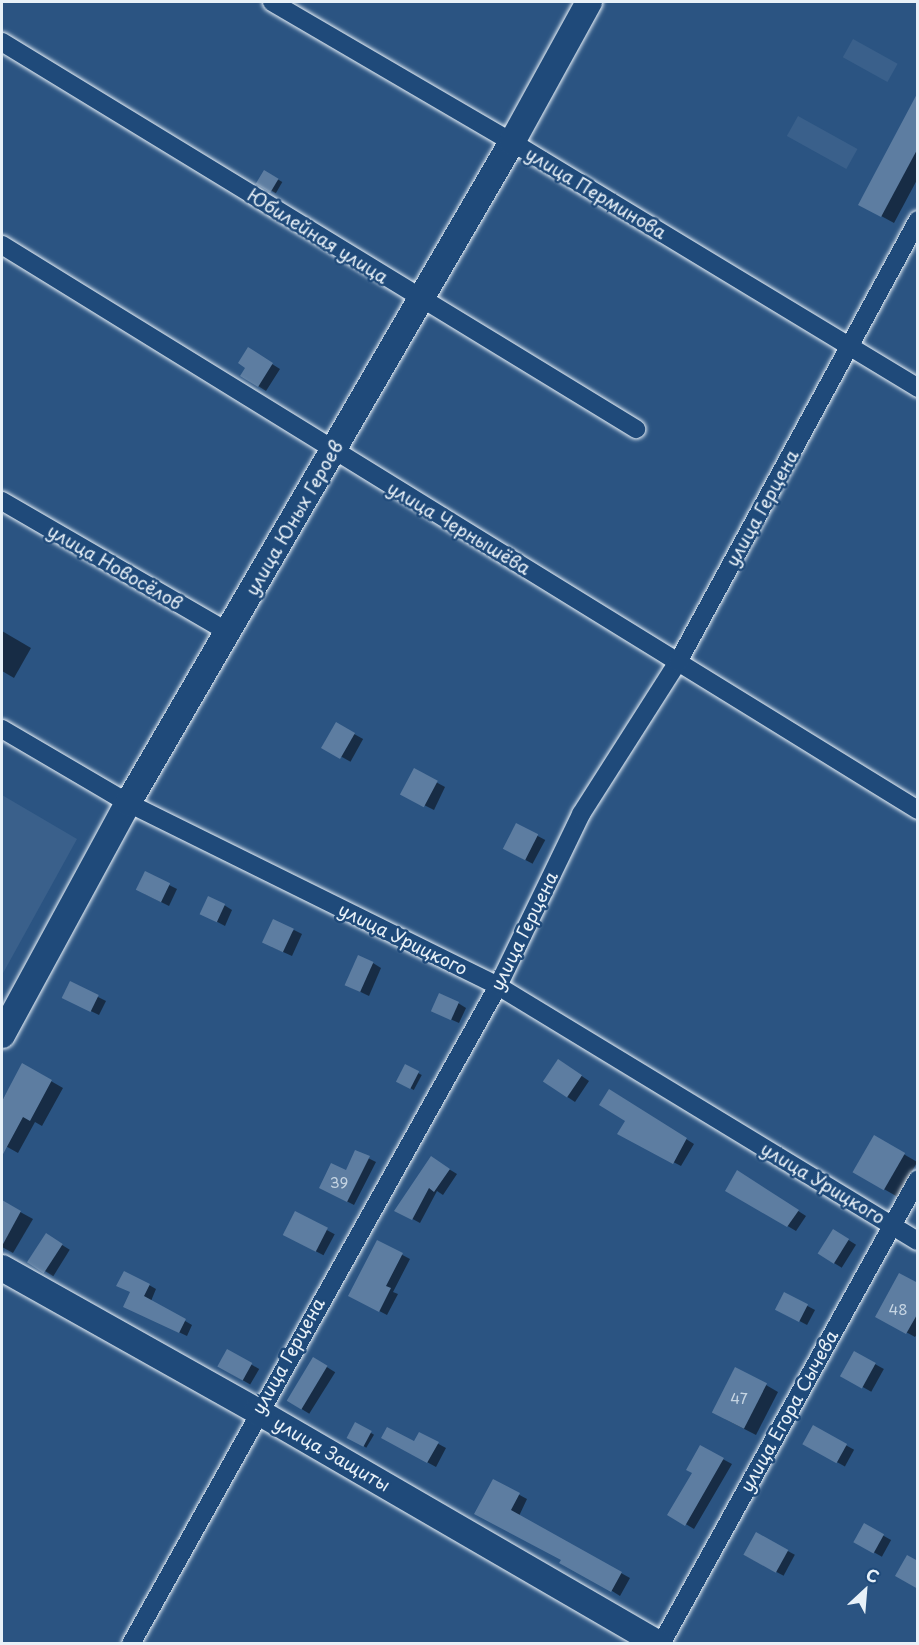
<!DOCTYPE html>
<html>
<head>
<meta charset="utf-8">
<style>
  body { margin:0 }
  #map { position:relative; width:919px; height:1645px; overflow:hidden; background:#2b5482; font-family:"Playpen Sans",sans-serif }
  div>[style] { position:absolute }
  .built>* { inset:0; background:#3a608b; transform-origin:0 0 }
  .shadow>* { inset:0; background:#0007; transform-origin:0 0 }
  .building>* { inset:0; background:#5d7da1; transform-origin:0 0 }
  .roads { filter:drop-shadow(0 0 2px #e8f1f8) drop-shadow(0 0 2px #e8f1f8) }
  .street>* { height:18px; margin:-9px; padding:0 9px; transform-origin:9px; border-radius:9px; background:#1f4a7a }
  .secondary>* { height:26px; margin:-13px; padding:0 13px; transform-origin:13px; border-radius:13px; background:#1f4a7a }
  span { translate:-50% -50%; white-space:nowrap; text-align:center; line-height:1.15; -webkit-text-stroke:5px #1f4a7a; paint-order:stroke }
  .number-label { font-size:15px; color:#c5d4e2 }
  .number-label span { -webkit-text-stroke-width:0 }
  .street-label { font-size:18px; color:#e8f1f8 }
  .frame { position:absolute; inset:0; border:3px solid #e8f1f8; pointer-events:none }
  .north { position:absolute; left:835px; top:1561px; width:60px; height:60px; -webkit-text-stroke:4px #1f4a7a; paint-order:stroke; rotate:26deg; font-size:16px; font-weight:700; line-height:24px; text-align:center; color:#e8f1f8 }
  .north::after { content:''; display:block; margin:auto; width:21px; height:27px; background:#e8f1f8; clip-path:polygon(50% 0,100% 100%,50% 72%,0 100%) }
</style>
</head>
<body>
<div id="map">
  <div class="built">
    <i style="left:853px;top:39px;width:51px;height:21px;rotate:29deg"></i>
    <i style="left:798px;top:116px;width:68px;height:23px;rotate:29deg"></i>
    <i style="clip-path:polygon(2px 795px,77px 839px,2px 975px)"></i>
  </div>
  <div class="shadow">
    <i style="clip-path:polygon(918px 95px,918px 178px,894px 223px,872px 211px)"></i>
    <i style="left:265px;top:172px;width:20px;height:13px;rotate:30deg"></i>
    <i style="clip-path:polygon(248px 349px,280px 369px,266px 391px,242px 376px,247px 367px)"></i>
    <i style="clip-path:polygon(2px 631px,31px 648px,14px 678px,2px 671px)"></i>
    <i style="left:336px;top:724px;width:31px;height:26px;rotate:29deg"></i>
    <i style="clip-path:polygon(414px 770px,445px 787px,434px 810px,410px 798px)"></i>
    <i style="left:517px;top:825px;width:32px;height:27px;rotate:28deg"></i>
    <i style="clip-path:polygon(145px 873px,177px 889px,169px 906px,145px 894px)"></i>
    <i style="clip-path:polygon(224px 905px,232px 910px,225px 926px,210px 918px)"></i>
    <i style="clip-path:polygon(294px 930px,302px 934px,292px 956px,272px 947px)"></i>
    <i style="clip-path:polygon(373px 963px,381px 968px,369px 996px,346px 985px)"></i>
    <i style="clip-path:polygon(98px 997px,106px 1001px,99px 1015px,72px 1002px)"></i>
    <i style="clip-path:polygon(458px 1003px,466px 1008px,459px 1023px,441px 1015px)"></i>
    <i style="clip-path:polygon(23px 1065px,63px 1088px,42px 1126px,35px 1122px,18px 1153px,2px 1144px,2px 1101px)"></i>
    <i style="left:405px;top:1066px;width:19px;height:17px;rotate:28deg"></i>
    <i style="clip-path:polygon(567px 1066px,589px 1081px,575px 1102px,545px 1082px)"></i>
    <i style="clip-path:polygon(610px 1091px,694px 1144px,681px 1166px,619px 1134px,627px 1121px)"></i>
    <i style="left:874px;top:1137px;width:50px;height:40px;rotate:30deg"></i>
    <i style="clip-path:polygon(356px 1152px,376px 1162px,354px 1205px,327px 1191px,346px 1172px)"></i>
    <i style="clip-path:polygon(439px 1163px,457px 1174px,443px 1195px,437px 1191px,420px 1223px,396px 1210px)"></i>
    <i style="clip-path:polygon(746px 1177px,806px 1216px,796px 1231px,727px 1190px)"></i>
    <i style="clip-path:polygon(2px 1202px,33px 1219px,13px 1253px,2px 1247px)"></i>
    <i style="left:295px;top:1213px;width:45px;height:24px;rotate:28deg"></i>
    <i style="left:834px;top:1231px;width:26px;height:27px;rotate:32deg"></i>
    <i style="left:46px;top:1235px;width:28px;height:31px;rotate:32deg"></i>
    <i style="clip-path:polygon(378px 1242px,410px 1259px,393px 1292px,398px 1294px,387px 1315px,358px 1300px)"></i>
    <i style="clip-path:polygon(149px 1285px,156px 1289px,151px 1301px,192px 1325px,187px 1336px,132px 1310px)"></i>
    <i style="clip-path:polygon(918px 1285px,918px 1333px,915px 1337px,877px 1316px)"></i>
    <i style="left:785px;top:1294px;width:34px;height:17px;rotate:28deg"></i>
    <i style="left:228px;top:1351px;width:36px;height:18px;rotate:30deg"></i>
    <i style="left:855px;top:1353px;width:33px;height:26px;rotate:29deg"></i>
    <i style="left:314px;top:1359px;width:25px;height:49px;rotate:32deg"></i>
    <i style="clip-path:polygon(766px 1385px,778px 1392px,756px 1435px,725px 1419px)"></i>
    <i style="left:356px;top:1424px;width:21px;height:15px;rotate:31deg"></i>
    <i style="left:813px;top:1427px;width:47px;height:19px;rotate:29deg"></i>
    <i style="clip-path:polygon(420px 1434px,446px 1448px,436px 1467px,383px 1438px,415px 1443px)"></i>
    <i style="clip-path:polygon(700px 1447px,732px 1464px,694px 1529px,669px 1514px,694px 1473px)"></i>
    <i style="clip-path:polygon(494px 1481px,527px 1499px,519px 1516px,630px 1578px,620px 1596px,563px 1560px,484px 1518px)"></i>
    <i style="left:864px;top:1525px;width:31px;height:19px;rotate:29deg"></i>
    <i style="left:756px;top:1534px;width:44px;height:24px;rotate:28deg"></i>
  </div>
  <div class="building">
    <i style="clip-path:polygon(918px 92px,918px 148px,881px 217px,858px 205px)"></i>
    <i style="left:264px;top:170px;width:17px;height:16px;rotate:31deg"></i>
    <i style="clip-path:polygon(248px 347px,273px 363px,258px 387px,240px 376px,245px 368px,238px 363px)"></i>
    <i style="left:336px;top:722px;width:22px;height:30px;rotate:30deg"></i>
    <i style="left:414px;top:768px;width:27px;height:30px;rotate:28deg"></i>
    <i style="left:516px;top:823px;width:25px;height:29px;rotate:27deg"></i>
    <i style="left:145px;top:871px;width:28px;height:21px;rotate:26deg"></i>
    <i style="left:208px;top:896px;width:19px;height:20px;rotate:25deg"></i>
    <i style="left:273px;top:919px;width:23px;height:26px;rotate:25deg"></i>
    <i style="left:358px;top:955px;width:17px;height:33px;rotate:24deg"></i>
    <i style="left:70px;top:981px;width:32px;height:19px;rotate:26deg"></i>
    <i style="left:439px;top:993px;width:22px;height:20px;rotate:24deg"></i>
    <i style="left:558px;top:1059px;width:29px;height:27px;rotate:34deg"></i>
    <i style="clip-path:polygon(22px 1063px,52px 1080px,30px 1121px,23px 1117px,2px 1156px,2px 1101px)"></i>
    <i style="left:405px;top:1064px;width:16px;height:20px;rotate:27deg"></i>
    <i style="clip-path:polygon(609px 1089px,687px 1138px,673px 1164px,617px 1134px,625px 1121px,599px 1105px)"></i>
    <i style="left:874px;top:1135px;width:36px;height:43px;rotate:30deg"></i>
    <i style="clip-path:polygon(355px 1150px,370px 1156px,347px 1202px,319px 1188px,331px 1163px,346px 1170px)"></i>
    <i style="clip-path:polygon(431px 1156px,450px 1169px,434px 1192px,429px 1188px,412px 1220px,394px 1211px)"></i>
    <i style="clip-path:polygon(737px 1170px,799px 1210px,787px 1227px,725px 1191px)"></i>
    <i style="clip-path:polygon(2px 1200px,21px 1211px,2px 1246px)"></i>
    <i style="left:295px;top:1211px;width:37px;height:27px;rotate:27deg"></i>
    <i style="left:833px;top:1229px;width:19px;height:29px;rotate:32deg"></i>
    <i style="left:46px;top:1233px;width:20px;height:35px;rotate:33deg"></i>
    <i style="clip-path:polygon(377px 1240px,403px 1253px,386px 1286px,391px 1288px,379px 1312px,348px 1296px)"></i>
    <i style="clip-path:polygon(124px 1271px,150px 1284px,144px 1296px,186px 1319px,179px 1333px,123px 1307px,130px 1292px,116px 1286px)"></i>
    <i style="clip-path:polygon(899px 1273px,918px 1283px,918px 1313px,906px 1334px,875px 1317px)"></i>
    <i style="left:784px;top:1292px;width:27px;height:20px;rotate:27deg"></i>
    <i style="left:227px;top:1349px;width:29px;height:20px;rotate:29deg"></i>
    <i style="left:854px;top:1351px;width:25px;height:29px;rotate:29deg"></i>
    <i style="left:313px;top:1357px;width:17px;height:51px;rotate:31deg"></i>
    <i style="left:735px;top:1367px;width:36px;height:51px;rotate:27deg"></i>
    <i style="left:355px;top:1422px;width:19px;height:18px;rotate:28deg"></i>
    <i style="left:813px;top:1425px;width:39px;height:22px;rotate:29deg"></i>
    <i style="clip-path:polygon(387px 1427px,414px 1441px,419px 1432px,439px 1442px,427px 1463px,381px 1438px)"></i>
    <i style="clip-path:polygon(700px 1445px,724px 1458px,685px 1526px,667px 1515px,692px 1473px,686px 1470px)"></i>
    <i style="clip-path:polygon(493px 1479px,520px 1493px,511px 1510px,622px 1572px,611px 1592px,559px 1563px,561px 1560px,474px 1514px)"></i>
    <i style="left:864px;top:1523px;width:23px;height:22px;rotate:29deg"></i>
    <i style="left:756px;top:1532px;width:37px;height:26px;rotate:29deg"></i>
    <i style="clip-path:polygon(907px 1555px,918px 1561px,918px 1589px,895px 1576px)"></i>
  </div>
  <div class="roads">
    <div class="street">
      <i style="left:272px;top:2px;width:278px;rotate:30.3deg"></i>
      <i style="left:512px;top:142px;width:475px;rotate:31.2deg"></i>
      <i style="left:2px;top:42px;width:743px;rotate:31.4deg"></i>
      <i style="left:2px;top:245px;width:1076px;rotate:31.67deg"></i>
      <i style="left:2px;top:501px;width:261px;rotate:30.1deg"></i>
      <i style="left:2px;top:729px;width:146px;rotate:30.4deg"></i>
      <i style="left:128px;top:803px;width:413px;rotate:26.3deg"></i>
      <i style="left:498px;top:986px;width:491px;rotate:31.3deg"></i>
      <i style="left:131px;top:1644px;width:753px;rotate:-60.85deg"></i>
      <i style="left:498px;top:986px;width:191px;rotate:-64.2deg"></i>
      <i style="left:581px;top:814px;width:180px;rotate:-57.5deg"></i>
      <i style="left:678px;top:662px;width:503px;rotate:-61.5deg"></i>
      <i style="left:661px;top:1644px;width:531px;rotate:-61.07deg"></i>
    </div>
    <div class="secondary">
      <i style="left:2px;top:1035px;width:264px;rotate:-61.5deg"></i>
      <i style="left:128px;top:803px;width:764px;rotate:-59.85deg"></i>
      <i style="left:512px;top:142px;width:160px;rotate:-61.2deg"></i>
      <i style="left:2px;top:1268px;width:292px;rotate:29.3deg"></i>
      <i style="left:257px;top:1411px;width:465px;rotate:30.1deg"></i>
    </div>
  </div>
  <div class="number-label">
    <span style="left:339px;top:1182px">39</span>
    <span style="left:898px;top:1309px">48</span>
    <span style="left:739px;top:1398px">47</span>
  </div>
  <div class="street-label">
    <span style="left:596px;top:193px;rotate:31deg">улица Перминова</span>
    <span style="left:318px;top:236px;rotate:32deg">Юбилейная улица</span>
    <span style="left:762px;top:508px;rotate:-61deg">улица Герцена</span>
    <span style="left:294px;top:518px;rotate:-60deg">улица Юных Героев</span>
    <span style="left:459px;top:528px;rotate:31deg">улица Чернышёва</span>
    <span style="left:115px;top:567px;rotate:30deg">улица Новосёлов</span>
    <span style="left:524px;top:931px;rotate:-64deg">улица Герцена</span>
    <span style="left:403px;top:939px;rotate:26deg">улица Урицкого</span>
    <span style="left:823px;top:1183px;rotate:31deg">улица Урицкого</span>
    <span style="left:288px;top:1356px;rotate:-61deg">улица Герцена</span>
    <span style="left:789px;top:1411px;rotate:-61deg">улица Егора Сычева</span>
    <span style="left:332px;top:1454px;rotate:30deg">улица Защиты</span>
  </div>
  <div class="frame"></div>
  <div class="north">С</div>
</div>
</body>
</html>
